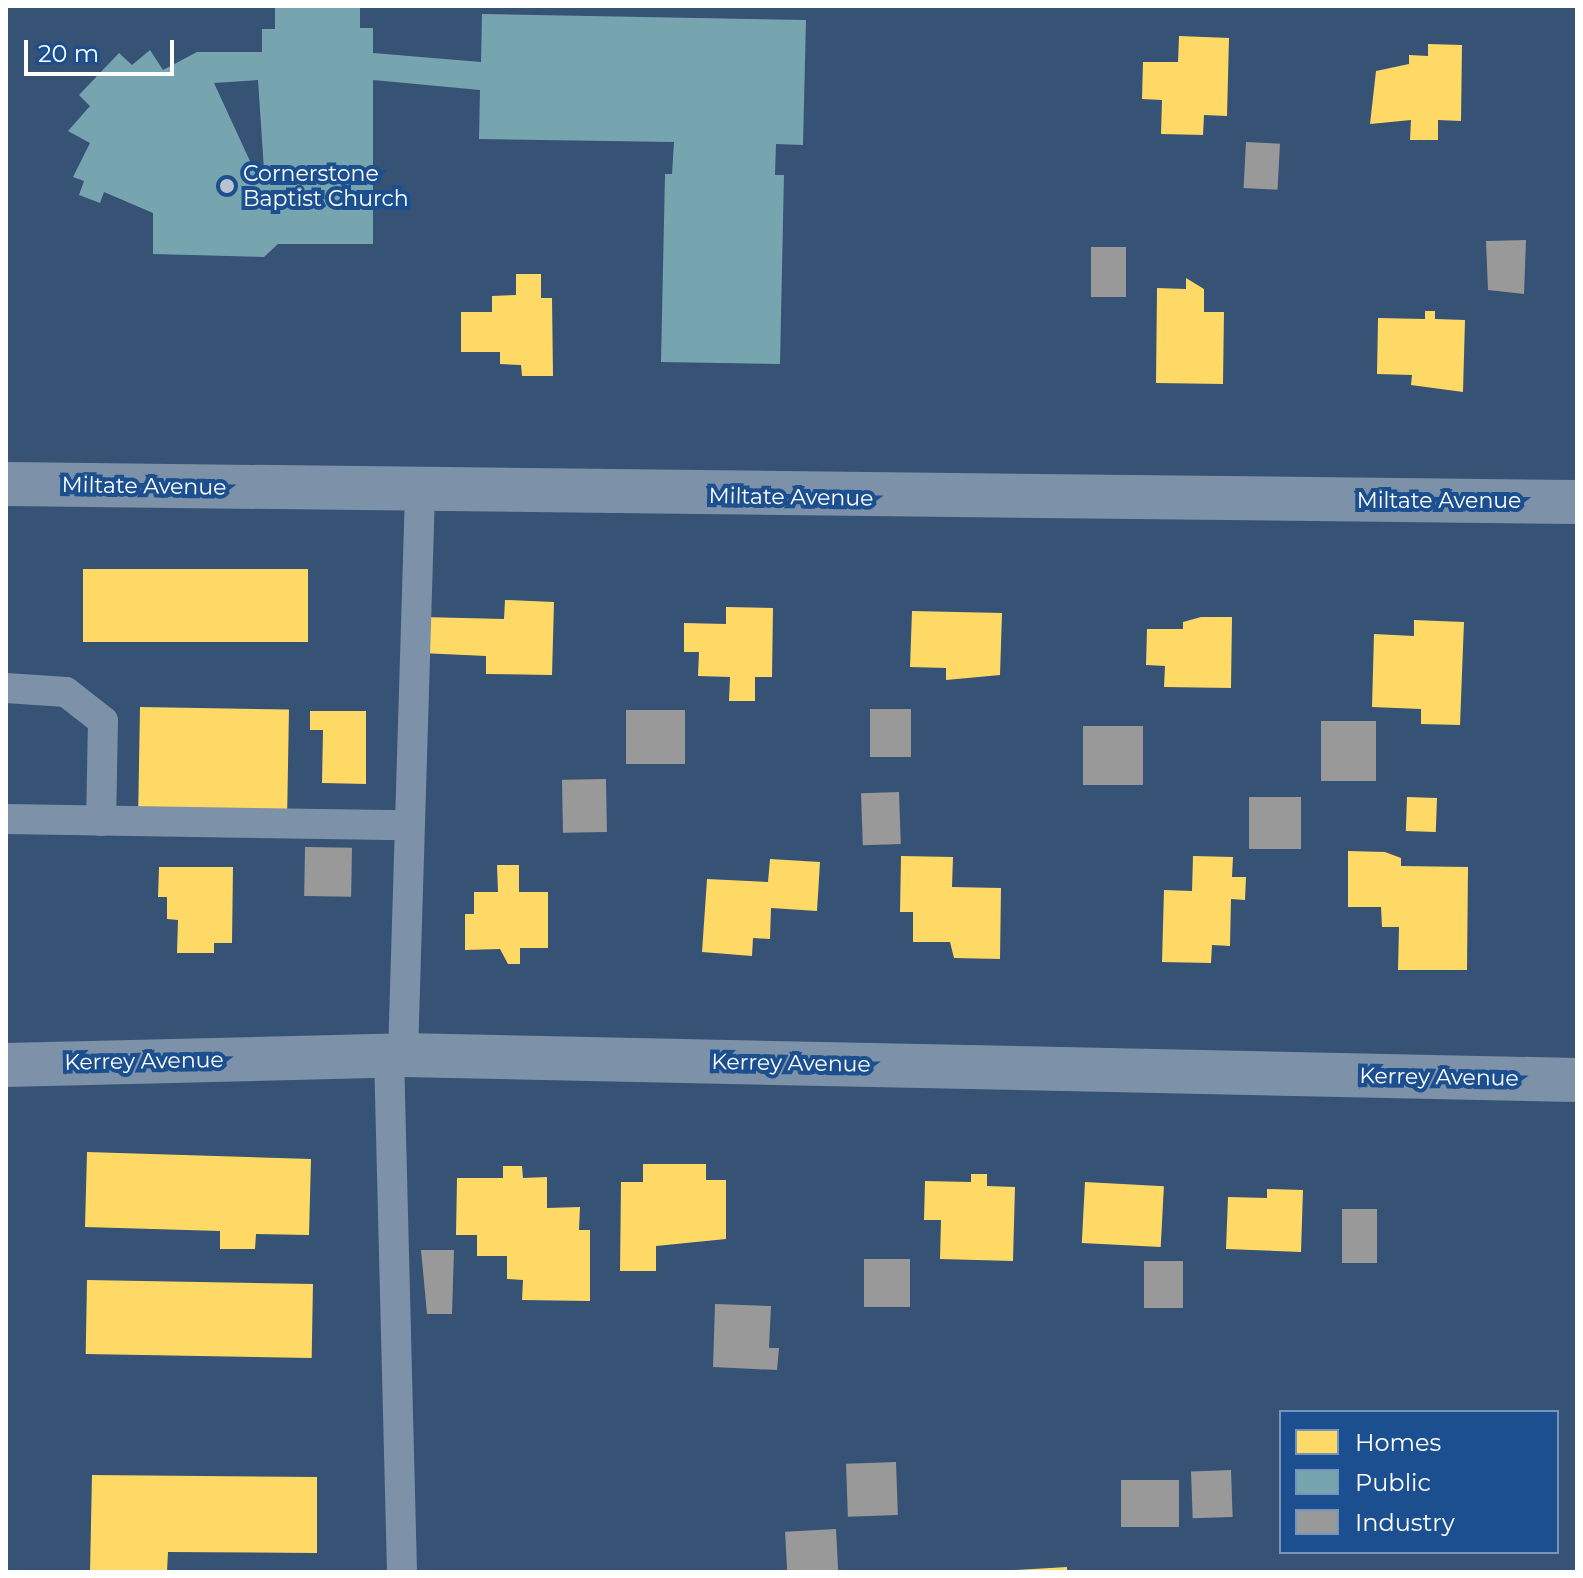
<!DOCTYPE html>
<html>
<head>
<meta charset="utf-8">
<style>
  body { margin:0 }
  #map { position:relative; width:1583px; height:1578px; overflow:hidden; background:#365274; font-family:Montserrat,sans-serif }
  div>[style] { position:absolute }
  .homes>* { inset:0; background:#ffd966; transform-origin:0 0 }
  .public>* { inset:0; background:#76a5af }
  .industry>* { inset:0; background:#999; transform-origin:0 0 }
  .lane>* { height:30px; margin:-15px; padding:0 15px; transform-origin:15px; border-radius:15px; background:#7d92a8 }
  .street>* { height:44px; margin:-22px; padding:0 22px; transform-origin:22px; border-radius:22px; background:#7d92a8 }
  .dots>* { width:22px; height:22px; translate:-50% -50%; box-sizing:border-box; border:4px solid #1b4f8f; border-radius:50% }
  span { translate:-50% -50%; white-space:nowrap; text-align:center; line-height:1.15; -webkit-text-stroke:8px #1b4f8f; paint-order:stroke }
  .poi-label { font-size:22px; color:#fff }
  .left { translate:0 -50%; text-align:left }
  .street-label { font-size:22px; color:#fff }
  .frame { position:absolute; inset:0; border:8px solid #fff; pointer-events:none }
  .legend { position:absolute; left:1279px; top:1410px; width:280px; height:144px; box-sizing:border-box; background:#1b4f8f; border:2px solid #7695bc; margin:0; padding:10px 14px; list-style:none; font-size:24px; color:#fff }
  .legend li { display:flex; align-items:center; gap:16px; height:40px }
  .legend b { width:40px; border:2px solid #7695bc }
  .scale { position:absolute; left:24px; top:40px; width:150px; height:36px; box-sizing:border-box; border:4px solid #fff; border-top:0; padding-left:10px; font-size:24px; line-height:28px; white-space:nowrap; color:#fff; -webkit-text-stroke:6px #1b4f8f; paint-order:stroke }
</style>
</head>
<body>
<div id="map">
  <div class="homes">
    <i style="clip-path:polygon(1179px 36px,1229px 38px,1227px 116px,1204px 115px,1203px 135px,1161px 134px,1162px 100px,1142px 99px,1143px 62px,1178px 62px)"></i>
    <i style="clip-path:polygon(1428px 44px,1462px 45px,1461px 121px,1438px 120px,1438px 140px,1410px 140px,1411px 120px,1370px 124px,1376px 71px,1409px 64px,1409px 55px,1428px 56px)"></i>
    <i style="clip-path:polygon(516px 274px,541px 274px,541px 298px,552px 298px,553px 376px,522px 376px,521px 365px,500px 364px,500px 352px,461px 352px,461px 312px,492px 312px,492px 296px,516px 295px)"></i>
    <i style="clip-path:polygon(1186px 278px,1204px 289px,1204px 312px,1224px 312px,1223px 384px,1156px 383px,1157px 288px,1186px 289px)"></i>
    <i style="clip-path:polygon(1425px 311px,1435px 311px,1435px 319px,1465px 320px,1463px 392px,1411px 385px,1412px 375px,1377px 374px,1378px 318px,1425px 319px)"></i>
    <i style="left:83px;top:569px;width:225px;height:73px"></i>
    <i style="clip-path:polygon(505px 600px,554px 602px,552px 675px,486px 674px,486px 656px,421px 653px,422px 617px,504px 619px)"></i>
    <i style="clip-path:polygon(726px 607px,773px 608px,772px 677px,755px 677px,755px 701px,729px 701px,730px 677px,698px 676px,699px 652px,684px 652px,684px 623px,726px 624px)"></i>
    <i style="clip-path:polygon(912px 611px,1002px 613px,1000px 675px,946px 680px,946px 668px,910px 667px)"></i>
    <i style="clip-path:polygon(1201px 617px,1232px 617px,1231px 688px,1164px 687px,1165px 666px,1146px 665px,1147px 629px,1183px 629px,1183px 622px)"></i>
    <i style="clip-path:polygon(1414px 620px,1464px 622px,1460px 725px,1421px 724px,1421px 709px,1372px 707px,1374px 634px,1414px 636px)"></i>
    <i style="left:140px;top:707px;width:149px;height:105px;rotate:1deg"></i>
    <i style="clip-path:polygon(310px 711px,366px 711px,366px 784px,322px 783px,323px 730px,310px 730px)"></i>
    <i style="left:1407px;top:797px;width:30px;height:34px;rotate:2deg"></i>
    <i style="clip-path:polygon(1348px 851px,1385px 852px,1401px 858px,1401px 866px,1468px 867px,1467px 970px,1398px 970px,1399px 927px,1382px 927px,1381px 907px,1348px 907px)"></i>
    <i style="clip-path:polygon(901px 856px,953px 857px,952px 887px,1001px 888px,1000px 959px,954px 958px,950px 942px,913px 942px,913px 912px,900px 912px)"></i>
    <i style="clip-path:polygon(1193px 856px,1233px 857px,1232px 877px,1246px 877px,1245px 900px,1231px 899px,1230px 946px,1212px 945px,1211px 963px,1162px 962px,1164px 890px,1192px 891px)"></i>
    <i style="clip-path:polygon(770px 859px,820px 862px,817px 911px,771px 908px,770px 939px,753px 938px,752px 956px,702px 952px,707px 879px,768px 882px)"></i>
    <i style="clip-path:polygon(497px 865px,519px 865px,519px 892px,548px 892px,548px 948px,520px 948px,520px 964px,508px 964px,500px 949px,465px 950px,465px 914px,474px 914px,474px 892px,498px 892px)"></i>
    <i style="clip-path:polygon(159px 867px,233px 867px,232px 943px,214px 943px,214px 953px,177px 953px,178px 920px,167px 919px,167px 897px,158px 897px)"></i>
    <i style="clip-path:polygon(87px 1152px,311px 1159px,309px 1235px,256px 1234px,255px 1249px,220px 1249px,220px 1231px,85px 1227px)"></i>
    <i style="clip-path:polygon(643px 1164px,706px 1164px,706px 1180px,726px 1180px,726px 1239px,656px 1246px,656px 1271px,620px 1271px,621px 1182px,643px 1182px)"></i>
    <i style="clip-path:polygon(503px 1166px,522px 1166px,523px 1178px,547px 1177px,547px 1208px,580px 1207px,579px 1230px,590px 1230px,590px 1301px,522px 1300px,523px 1280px,507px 1279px,507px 1256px,477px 1256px,477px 1235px,456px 1235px,457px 1178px,503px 1178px)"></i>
    <i style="clip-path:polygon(971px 1174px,987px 1174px,987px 1186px,1015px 1187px,1013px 1261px,940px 1259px,941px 1220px,924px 1220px,925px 1181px,971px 1182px)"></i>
    <i style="left:1085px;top:1182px;width:79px;height:61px;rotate:3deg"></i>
    <i style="clip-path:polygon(1267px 1189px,1303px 1190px,1301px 1252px,1226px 1249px,1228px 1197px,1267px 1198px)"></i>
    <i style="left:87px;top:1280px;width:226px;height:74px;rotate:1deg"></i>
    <i style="clip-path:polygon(92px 1475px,317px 1477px,317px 1553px,168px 1552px,167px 1572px,90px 1572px)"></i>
    <i style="clip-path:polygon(1067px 1567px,1067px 1572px,1014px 1572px,1014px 1570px)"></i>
  </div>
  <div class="public">
    <i style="clip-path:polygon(evenodd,275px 6px,360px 6px,360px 28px,373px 28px,373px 53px,481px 62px,482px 14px,806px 20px,803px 145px,776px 144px,775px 175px,784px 175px,780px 364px,661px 362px,665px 174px,672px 174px,674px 142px,479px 139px,480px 90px,373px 80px,373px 244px,278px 244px,264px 257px,153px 254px,153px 213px,104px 192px,100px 203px,79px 195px,84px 181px,73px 177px,90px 143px,68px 131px,90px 106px,79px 95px,119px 53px,132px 65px,150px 50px,163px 70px,197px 52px,262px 52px,262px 29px,275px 29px,275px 6px,258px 80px,264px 170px,255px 172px,214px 83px,258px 80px)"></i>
  </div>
  <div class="industry">
    <i style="left:1246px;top:142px;width:34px;height:46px;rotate:3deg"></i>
    <i style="clip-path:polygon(1526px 240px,1524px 294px,1488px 290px,1486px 241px)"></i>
    <i style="left:1091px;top:247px;width:35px;height:50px"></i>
    <i style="left:870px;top:709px;width:41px;height:48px"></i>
    <i style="left:626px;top:710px;width:59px;height:54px"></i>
    <i style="left:1321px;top:721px;width:55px;height:60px"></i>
    <i style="left:1083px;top:726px;width:60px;height:59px"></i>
    <i style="left:606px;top:779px;width:53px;height:44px;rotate:89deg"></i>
    <i style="left:899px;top:792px;width:52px;height:38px;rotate:88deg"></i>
    <i style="left:1249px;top:797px;width:52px;height:52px"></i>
    <i style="left:305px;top:847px;width:47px;height:49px;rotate:1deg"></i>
    <i style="left:1342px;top:1209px;width:35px;height:54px"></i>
    <i style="clip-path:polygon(421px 1250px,454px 1250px,452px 1314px,427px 1314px)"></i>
    <i style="left:910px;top:1259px;width:48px;height:46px;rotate:90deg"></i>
    <i style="left:1144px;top:1261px;width:39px;height:47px"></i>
    <i style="clip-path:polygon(715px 1304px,771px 1306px,769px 1348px,779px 1348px,777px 1370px,713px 1367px)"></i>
    <i style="left:896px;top:1462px;width:53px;height:50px;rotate:88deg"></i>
    <i style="left:1231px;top:1470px;width:47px;height:40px;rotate:88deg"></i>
    <i style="left:1179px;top:1480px;width:47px;height:58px;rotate:90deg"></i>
    <i style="left:836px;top:1529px;width:43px;height:51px;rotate:87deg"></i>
  </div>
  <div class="lane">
    <i style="left:6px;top:688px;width:60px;rotate:3.8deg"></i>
    <i style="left:66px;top:692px;width:47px;rotate:38.1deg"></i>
    <i style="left:103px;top:721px;width:100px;rotate:91.1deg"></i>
    <i style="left:6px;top:819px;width:400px;rotate:0.9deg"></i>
    <i style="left:389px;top:1055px;width:517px;rotate:88.56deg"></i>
    <i style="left:403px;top:1055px;width:564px;rotate:-88.27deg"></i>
  </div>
  <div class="street">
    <i style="left:6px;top:484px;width:1571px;rotate:0.66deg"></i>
    <i style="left:6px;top:1065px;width:397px;rotate:-1.4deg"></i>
    <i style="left:403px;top:1055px;width:1174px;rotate:1.22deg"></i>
  </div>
  <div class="dots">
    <i style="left:227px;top:186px;background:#b9c2ce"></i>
  </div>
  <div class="poi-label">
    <span class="left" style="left:243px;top:186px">Cornerstone<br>Baptist Church</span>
  </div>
  <div class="street-label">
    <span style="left:144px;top:486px;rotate:1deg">Miltate Avenue</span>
    <span style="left:791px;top:497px;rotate:1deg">Miltate Avenue</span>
    <span style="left:1439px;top:501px">Miltate Avenue</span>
    <span style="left:144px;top:1061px;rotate:-1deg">Kerrey Avenue</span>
    <span style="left:791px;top:1063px;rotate:1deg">Kerrey Avenue</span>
    <span style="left:1439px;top:1077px;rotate:1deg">Kerrey Avenue</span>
  </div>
  <div class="frame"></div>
  <ul class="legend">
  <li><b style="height:22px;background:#ffd966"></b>Homes</li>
  <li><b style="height:22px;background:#76a5af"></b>Public</li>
  <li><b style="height:22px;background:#999"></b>Industry</li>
  </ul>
  <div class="scale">20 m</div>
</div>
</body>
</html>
